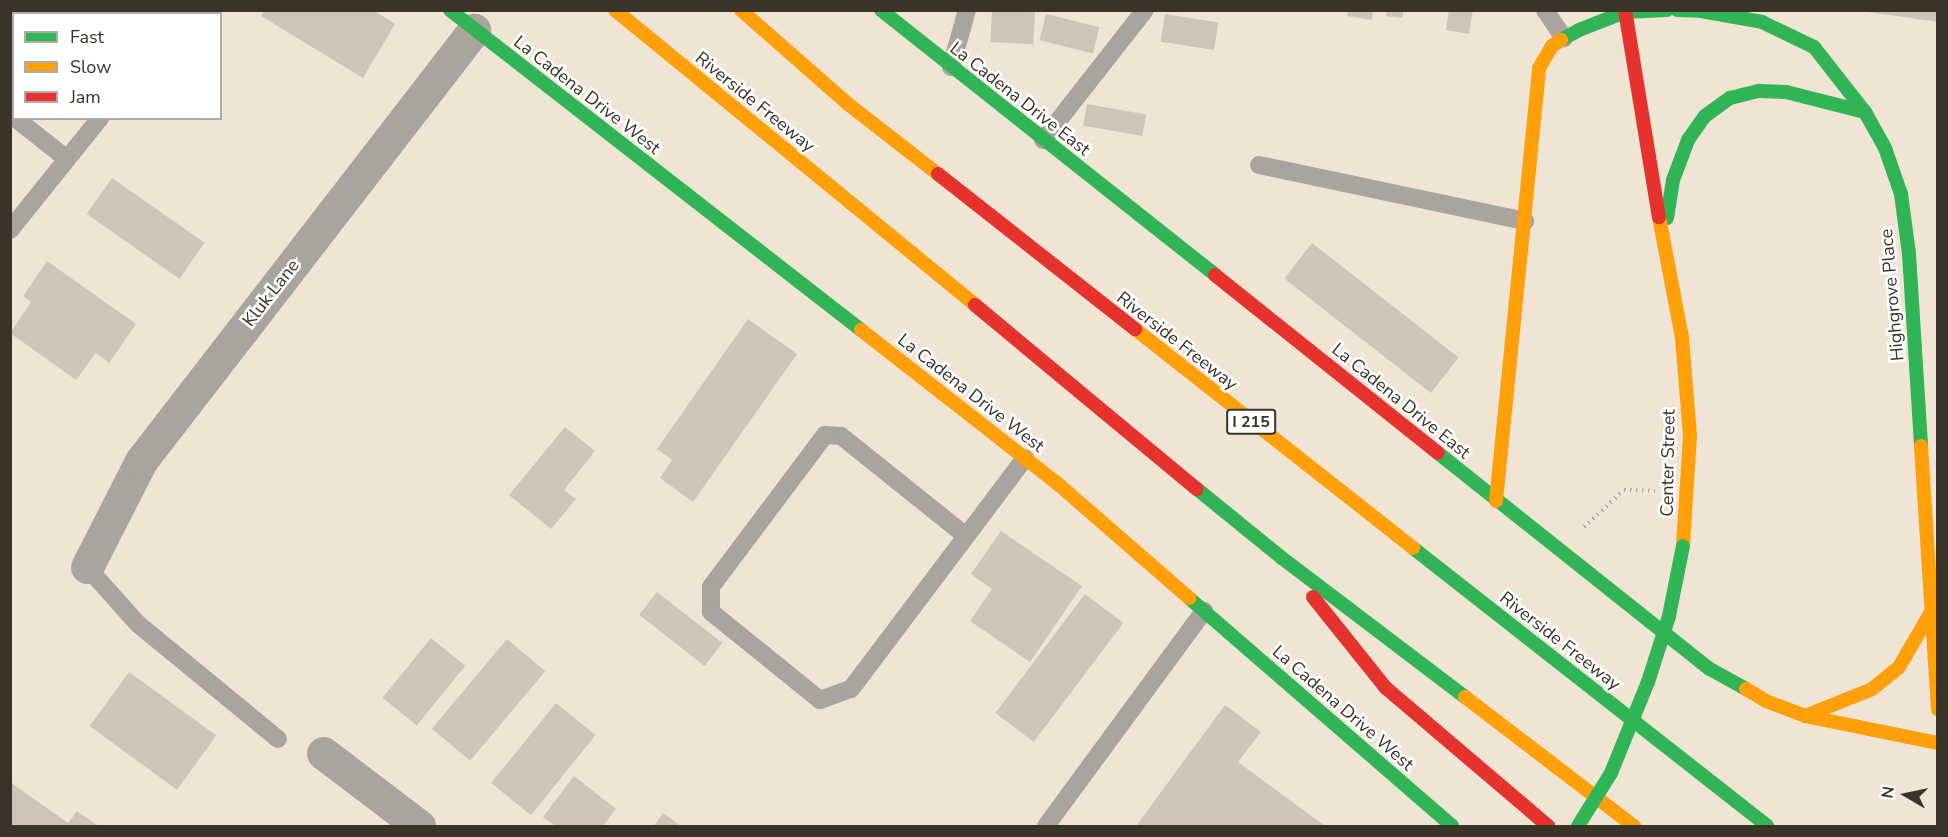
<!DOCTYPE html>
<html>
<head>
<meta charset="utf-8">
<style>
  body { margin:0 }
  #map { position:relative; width:1948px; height:837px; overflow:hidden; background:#f0e5d5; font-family:"Nunito Sans",sans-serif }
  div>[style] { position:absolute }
  .building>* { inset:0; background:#cec5b8; transform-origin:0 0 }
  .path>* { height:4px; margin-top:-2px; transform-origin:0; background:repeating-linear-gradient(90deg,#afaaa2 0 1.5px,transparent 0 6px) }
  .lane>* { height:18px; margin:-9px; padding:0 9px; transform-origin:9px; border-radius:9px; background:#a9a49d }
  .street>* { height:33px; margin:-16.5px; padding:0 16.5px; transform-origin:16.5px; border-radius:16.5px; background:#a9a49d }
  .fast>* { height:14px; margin:-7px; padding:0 7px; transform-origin:7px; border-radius:7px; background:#30b455 }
  .slow>* { height:14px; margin:-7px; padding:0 7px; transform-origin:7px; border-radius:7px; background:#ff9f0a }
  .jam>* { height:14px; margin:-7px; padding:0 7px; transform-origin:7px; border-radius:7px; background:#e5322d }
  .fast-bridge>* { height:14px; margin:-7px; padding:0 7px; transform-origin:7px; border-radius:7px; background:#30b455 }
  span { translate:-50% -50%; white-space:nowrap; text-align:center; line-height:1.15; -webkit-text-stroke:5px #fff; paint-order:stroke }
  .shield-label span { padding:2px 4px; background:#fff; border:2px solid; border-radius:4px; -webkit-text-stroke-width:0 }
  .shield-label { font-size:16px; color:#3a3327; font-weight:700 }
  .street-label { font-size:18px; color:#3a3327 }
  .frame { position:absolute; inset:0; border:12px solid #3a3327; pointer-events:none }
  .legend { position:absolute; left:12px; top:12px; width:210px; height:108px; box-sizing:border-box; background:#fff; border:2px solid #b0ada9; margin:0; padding:8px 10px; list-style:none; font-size:18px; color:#3a3327 }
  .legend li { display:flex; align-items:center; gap:12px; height:30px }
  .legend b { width:30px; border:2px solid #b0ada9 }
  .north { position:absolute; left:1876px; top:765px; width:60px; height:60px; -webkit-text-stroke:4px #fff; paint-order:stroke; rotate:279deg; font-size:16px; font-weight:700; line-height:24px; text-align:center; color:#3a3327 }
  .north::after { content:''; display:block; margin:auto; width:21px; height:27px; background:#3a3327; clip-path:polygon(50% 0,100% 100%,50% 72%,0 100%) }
</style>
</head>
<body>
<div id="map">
  <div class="building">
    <i style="clip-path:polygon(10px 10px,137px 10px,135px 14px,14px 14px,14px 53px,10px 51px)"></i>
    <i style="clip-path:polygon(264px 10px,373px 10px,395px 24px,363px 78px,261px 16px)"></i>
    <i style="left:992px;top:10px;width:43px;height:32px;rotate:3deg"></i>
    <i style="clip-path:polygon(1348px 10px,1373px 10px,1372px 20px,1347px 16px)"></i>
    <i style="clip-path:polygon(1387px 10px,1404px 10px,1402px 18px,1386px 16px)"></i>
    <i style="clip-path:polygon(1449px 10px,1473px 10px,1469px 34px,1446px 30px)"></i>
    <i style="clip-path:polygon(1868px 10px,1938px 10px,1938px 22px,1868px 12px)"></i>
    <i style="left:1046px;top:14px;width:55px;height:27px;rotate:14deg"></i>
    <i style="left:1165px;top:14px;width:54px;height:28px;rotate:9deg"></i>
    <i style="left:1087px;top:104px;width:60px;height:22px;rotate:10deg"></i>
    <i style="left:112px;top:178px;width:113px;height:44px;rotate:35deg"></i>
    <i style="left:1312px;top:243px;width:186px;height:45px;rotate:38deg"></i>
    <i style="clip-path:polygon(47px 261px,136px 324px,109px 363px,96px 353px,76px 380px,10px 333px,31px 302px,23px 296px)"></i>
    <i style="clip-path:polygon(748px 319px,797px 354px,693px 502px,660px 478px,672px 460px,657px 449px)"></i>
    <i style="clip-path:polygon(565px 427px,595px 451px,564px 490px,576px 499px,551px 529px,509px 495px)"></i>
    <i style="clip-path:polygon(1001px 531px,1082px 586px,1030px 662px,970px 621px,992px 589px,971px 574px)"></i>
    <i style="left:657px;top:592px;width:83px;height:29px;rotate:38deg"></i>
    <i style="left:1085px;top:594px;width:48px;height:149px;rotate:37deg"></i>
    <i style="left:431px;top:638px;width:44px;height:77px;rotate:39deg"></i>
    <i style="left:507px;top:639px;width:50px;height:117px;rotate:40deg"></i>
    <i style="left:129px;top:672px;width:108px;height:67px;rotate:36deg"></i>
    <i style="left:556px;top:703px;width:51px;height:103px;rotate:39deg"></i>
    <i style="clip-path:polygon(1225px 705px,1261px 732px,1238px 762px,1325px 826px,1136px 826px)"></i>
    <i style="clip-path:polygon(574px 776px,616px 809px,603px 826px,555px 826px,543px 817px)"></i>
    <i style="clip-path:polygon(10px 782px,68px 823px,77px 811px,98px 826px,10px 826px)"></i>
    <i style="clip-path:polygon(663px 813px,681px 826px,654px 826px)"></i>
  </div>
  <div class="path">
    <i style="left:1584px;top:527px;width:54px;rotate:-42.8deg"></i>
    <i style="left:1624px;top:490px;width:31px;rotate:2deg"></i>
  </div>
  <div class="lane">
    <i style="left:1545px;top:10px;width:34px;rotate:56deg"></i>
    <i style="left:181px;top:14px;width:4px;rotate:-63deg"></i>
    <i style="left:951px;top:67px;width:59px;rotate:-74.3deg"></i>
    <i style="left:15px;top:118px;width:66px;rotate:38.3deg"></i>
    <i style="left:1043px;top:140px;width:165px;rotate:-51.9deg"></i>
    <i style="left:1259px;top:165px;width:272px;rotate:11.9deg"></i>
    <i style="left:10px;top:230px;width:144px;rotate:-51.2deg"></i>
    <i style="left:966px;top:536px;width:160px;rotate:-141.3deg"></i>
    <i style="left:841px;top:436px;width:16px;rotate:-176deg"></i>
    <i style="left:825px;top:435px;width:190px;rotate:126.9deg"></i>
    <i style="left:711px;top:587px;width:25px;rotate:90deg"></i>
    <i style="left:711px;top:612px;width:140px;rotate:38.9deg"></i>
    <i style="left:820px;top:700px;width:33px;rotate:-20deg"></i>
    <i style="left:851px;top:689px;width:289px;rotate:-53deg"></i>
    <i style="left:87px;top:567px;width:76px;rotate:48.2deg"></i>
    <i style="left:138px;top:624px;width:181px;rotate:39.4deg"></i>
    <i style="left:1046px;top:826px;width:267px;rotate:-53.7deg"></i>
  </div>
  <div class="street">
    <i style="left:87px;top:567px;width:119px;rotate:-63deg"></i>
    <i style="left:141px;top:461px;width:545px;rotate:-52.31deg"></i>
    <i style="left:323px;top:753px;width:121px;rotate:37.2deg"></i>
  </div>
  <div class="fast">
    <i style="left:450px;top:10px;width:521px;rotate:37.9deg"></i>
    <i style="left:881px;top:10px;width:426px;rotate:38.4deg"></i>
    <i style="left:1677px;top:10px;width:24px;rotate:2deg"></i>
    <i style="left:1701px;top:11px;width:62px;rotate:10.2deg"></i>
    <i style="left:1762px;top:22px;width:58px;rotate:25.7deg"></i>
    <i style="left:1814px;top:47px;width:83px;rotate:51.9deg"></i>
    <i style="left:1865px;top:112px;width:41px;rotate:60.9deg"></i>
    <i style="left:1885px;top:148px;width:49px;rotate:70.8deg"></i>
    <i style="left:1901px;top:194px;width:61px;rotate:82.4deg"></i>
    <i style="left:1909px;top:254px;width:192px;rotate:86.4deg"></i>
    <i style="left:1561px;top:40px;width:21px;rotate:-29deg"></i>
    <i style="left:1579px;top:30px;width:49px;rotate:-21.4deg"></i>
    <i style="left:1625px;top:12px;width:42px;rotate:-2.7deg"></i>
    <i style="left:1667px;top:218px;width:38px;rotate:-81deg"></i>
    <i style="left:1673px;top:180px;width:43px;rotate:-69.4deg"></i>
    <i style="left:1688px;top:140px;width:29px;rotate:-55deg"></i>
    <i style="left:1705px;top:116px;width:31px;rotate:-36deg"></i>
    <i style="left:1730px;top:98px;width:30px;rotate:-14deg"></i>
    <i style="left:1759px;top:91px;width:27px;rotate:2deg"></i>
    <i style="left:1786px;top:92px;width:81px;rotate:14.2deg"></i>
    <i style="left:1438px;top:453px;width:347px;rotate:38.5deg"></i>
    <i style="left:1710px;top:669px;width:41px;rotate:29.1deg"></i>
    <i style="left:1197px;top:489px;width:109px;rotate:39.1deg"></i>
    <i style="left:1282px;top:558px;width:230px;rotate:37.2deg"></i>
    <i style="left:1413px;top:548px;width:450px;rotate:38.1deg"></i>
    <i style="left:1189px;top:598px;width:348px;rotate:40.9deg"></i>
  </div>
  <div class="slow">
    <i style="left:615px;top:10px;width:465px;rotate:39.3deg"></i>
    <i style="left:741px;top:10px;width:142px;rotate:41.3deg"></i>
    <i style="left:848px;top:104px;width:114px;rotate:37.9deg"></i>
    <i style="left:1659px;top:217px;width:123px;rotate:79.2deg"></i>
    <i style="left:1682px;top:338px;width:97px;rotate:85.3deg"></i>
    <i style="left:1690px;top:435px;width:111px;rotate:93.6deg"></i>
    <i style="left:1135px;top:329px;width:354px;rotate:38.2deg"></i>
    <i style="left:861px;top:330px;width:250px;rotate:38deg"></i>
    <i style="left:1058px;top:484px;width:174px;rotate:41deg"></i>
    <i style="left:1921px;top:446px;width:264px;rotate:86.3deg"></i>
    <i style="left:1496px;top:501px;width:435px;rotate:-84.3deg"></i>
    <i style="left:1539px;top:68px;width:26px;rotate:-59deg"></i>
    <i style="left:1552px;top:46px;width:11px;rotate:-34deg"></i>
    <i style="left:1746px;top:689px;width:23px;rotate:31deg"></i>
    <i style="left:1766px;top:701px;width:42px;rotate:21deg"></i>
    <i style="left:1805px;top:716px;width:136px;rotate:11.5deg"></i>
    <i style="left:1465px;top:697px;width:213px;rotate:37.4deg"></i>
    <i style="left:1805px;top:716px;width:72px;rotate:-21.9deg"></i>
    <i style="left:1872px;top:689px;width:35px;rotate:-39deg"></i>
    <i style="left:1899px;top:667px;width:64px;rotate:-59.8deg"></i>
  </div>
  <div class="jam">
    <i style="left:1625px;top:10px;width:210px;rotate:80.7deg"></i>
    <i style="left:938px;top:174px;width:251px;rotate:38.2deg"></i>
    <i style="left:1215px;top:275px;width:285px;rotate:38.6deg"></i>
    <i style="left:975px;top:305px;width:288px;rotate:39.7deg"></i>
    <i style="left:1313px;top:597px;width:117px;rotate:51.3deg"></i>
    <i style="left:1386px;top:688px;width:213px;rotate:40.4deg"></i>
  </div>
  <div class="fast-bridge">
    <i style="left:1578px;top:826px;width:62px;rotate:-58.1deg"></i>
    <i style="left:1611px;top:773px;width:98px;rotate:-67.9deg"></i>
    <i style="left:1648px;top:682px;width:69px;rotate:-72.3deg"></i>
    <i style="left:1669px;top:616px;width:71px;rotate:-78.7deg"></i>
  </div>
  <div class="shield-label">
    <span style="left:1251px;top:422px">I 215</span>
  </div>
  <div class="street-label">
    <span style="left:587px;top:95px;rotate:38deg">La Cadena Drive West</span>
    <span style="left:1020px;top:99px;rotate:38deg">La Cadena Drive East</span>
    <span style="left:755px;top:102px;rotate:39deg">Riverside Freeway</span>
    <span style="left:271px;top:293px;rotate:-52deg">Kluk Lane</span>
    <span style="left:1892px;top:295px;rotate:-95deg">Highgrove Place</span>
    <span style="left:1177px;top:341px;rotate:38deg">Riverside Freeway</span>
    <span style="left:971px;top:393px;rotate:38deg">La Cadena Drive West</span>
    <span style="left:1401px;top:401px;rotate:39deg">La Cadena Drive East</span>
    <span style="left:1668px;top:463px;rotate:-89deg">Center Street</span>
    <span style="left:1560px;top:641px;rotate:38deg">Riverside Freeway</span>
    <span style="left:1343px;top:708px;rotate:41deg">La Cadena Drive West</span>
  </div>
  <div class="frame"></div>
  <ul class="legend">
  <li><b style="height:8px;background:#30b455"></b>Fast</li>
  <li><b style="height:8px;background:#ff9f0a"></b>Slow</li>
  <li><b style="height:8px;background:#e5322d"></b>Jam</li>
  </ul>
  <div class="north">N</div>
</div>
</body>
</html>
